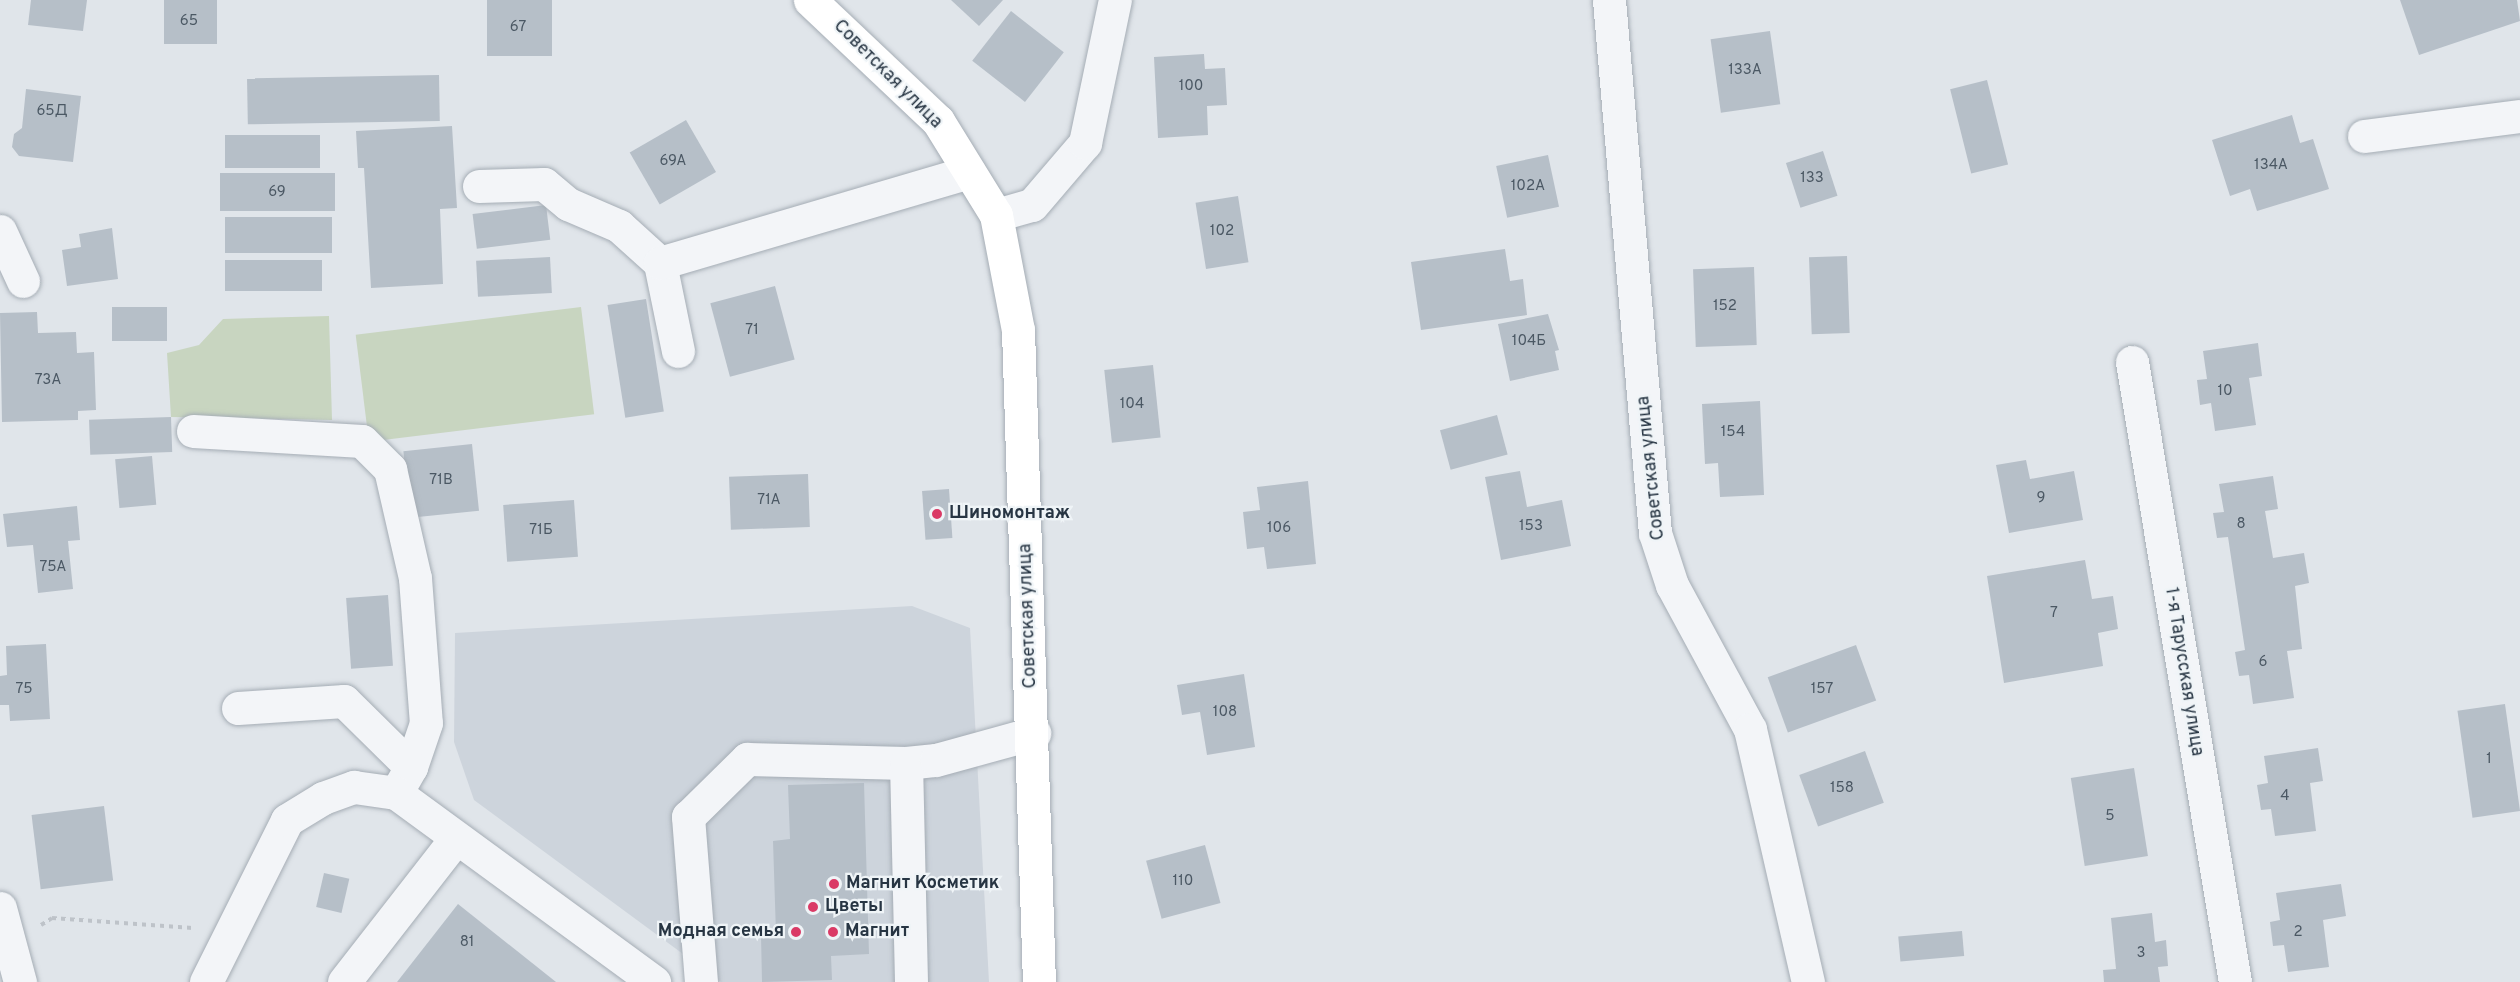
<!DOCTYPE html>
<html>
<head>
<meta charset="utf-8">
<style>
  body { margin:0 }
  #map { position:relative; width:2520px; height:982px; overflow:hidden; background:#e0e5ea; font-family:Overpass,sans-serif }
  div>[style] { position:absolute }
  .built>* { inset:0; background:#cdd4dc }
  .green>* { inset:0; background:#c8d5c0; transform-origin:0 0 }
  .building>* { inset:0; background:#b6bfc8; transform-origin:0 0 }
  .path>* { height:4px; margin-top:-2px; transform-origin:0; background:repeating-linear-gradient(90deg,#bec3c9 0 4.5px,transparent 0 9px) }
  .roads { filter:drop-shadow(0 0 2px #a5adb5) drop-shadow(0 0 2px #a5adb5) }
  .minor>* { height:33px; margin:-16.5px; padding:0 16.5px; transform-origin:16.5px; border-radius:16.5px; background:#f3f5f8 }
  .major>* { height:33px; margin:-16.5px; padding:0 16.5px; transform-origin:16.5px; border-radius:16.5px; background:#fff }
  .dots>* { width:16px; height:16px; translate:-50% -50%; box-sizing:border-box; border:3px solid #eff4f7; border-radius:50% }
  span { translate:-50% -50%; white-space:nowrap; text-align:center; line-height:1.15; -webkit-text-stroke:4.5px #eff4f7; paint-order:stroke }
  .number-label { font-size:15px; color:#4b5864 }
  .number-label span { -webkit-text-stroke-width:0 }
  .street-label { font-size:18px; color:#273543 }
  .poi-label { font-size:18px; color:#273543; font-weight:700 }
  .left { translate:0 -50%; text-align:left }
  .right { translate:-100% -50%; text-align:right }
</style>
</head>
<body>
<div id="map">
  <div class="built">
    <i style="clip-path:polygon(912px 606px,970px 628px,989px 982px,721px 982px,474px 800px,454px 742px,455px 633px)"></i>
  </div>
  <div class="green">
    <i style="left:581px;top:307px;width:108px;height:227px;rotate:83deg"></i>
    <i style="clip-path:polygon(329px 316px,332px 420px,171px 417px,167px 353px,199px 345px,223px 319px)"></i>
  </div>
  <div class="building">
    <i style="clip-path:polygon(31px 0,87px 0,83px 31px,28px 25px)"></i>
    <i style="left:164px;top:0;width:53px;height:44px"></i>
    <i style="left:487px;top:0;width:65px;height:56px"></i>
    <i style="clip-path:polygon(951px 0,1003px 0,979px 26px)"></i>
    <i style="clip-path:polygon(2400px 0,2517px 0,2520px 21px,2419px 55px)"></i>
    <i style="left:1011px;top:11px;width:67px;height:63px;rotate:38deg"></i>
    <i style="left:1770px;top:31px;width:74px;height:60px;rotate:82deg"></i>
    <i style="clip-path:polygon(1204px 54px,1205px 69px,1225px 68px,1227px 105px,1207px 106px,1208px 135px,1158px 138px,1154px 57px)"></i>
    <i style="left:439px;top:75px;width:46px;height:192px;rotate:89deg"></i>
    <i style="left:1987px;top:80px;width:87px;height:38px;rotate:76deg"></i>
    <i style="clip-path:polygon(26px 89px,81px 96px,73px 162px,19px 156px,12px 147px,14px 134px,22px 128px)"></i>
    <i style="clip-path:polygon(2292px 115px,2300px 143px,2313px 139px,2329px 189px,2257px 211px,2250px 189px,2230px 196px,2212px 140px)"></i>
    <i style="left:686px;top:120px;width:60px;height:65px;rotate:60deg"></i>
    <i style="clip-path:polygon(452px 126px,457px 208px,440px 209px,443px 284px,371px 288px,364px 168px,358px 168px,356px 131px)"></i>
    <i style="left:225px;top:135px;width:95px;height:33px"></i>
    <i style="left:1823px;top:151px;width:47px;height:39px;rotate:72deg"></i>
    <i style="left:1548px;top:155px;width:53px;height:53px;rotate:78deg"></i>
    <i style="left:335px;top:173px;width:38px;height:115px;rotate:90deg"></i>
    <i style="left:1238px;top:196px;width:67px;height:43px;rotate:81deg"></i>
    <i style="left:546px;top:205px;width:35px;height:74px;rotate:83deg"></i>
    <i style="left:332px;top:217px;width:36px;height:107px;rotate:90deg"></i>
    <i style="clip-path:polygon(112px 228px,118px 279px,67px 286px,62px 250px,81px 247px,79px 234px)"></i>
    <i style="clip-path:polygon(1505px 249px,1510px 281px,1523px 279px,1527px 315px,1421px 330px,1411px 262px)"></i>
    <i style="left:1847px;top:256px;width:77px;height:38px;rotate:88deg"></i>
    <i style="left:550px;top:257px;width:36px;height:74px;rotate:87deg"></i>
    <i style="left:225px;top:260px;width:97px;height:31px"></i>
    <i style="left:1754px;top:267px;width:78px;height:61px;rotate:88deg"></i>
    <i style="left:775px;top:286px;width:76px;height:67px;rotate:75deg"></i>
    <i style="left:646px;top:299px;width:114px;height:39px;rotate:81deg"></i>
    <i style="left:112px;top:307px;width:55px;height:34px"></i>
    <i style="clip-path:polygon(37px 312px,38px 333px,76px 332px,77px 353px,94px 352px,96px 410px,78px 411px,78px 420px,2px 422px,0 313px)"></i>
    <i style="clip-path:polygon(1548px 314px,1559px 350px,1555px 351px,1559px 370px,1510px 381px,1498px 324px)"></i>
    <i style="clip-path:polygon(2258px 343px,2262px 376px,2249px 378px,2256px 425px,2215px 431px,2211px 403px,2200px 405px,2197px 380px,2207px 379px,2203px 351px)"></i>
    <i style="left:1153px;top:365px;width:73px;height:49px;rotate:84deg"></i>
    <i style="clip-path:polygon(1760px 401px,1764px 495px,1720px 497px,1718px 463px,1705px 464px,1702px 404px)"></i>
    <i style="left:1497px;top:415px;width:41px;height:59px;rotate:75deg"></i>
    <i style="left:171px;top:417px;width:35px;height:82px;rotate:88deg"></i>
    <i style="left:472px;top:444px;width:67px;height:69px;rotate:84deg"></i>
    <i style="left:152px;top:456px;width:49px;height:37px;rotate:85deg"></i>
    <i style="clip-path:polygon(2026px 460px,2030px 479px,2074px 471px,2083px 520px,2009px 533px,1996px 465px)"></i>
    <i style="clip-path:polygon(1520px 471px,1527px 507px,1562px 500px,1571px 546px,1501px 560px,1485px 477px)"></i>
    <i style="left:808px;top:474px;width:53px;height:79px;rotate:88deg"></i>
    <i style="clip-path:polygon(2273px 476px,2278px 509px,2265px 511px,2273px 558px,2304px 553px,2309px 583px,2295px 586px,2302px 649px,2287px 651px,2294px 698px,2253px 704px,2249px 675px,2239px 676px,2235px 652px,2245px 650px,2228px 537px,2217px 538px,2213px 513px,2224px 512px,2219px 484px)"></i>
    <i style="clip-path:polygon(1308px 481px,1316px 564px,1267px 569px,1264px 547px,1247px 549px,1243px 512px,1260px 510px,1257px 487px)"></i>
    <i style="left:949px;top:489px;width:49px;height:27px;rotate:86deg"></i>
    <i style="left:574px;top:500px;width:57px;height:71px;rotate:86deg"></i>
    <i style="clip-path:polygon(77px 506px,80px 540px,68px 541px,73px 589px,38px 593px,33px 545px,7px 547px,3px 514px)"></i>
    <i style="clip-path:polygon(2085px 560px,2092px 599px,2113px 596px,2118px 629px,2098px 633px,2103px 666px,2004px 683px,1987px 576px)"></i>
    <i style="left:388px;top:595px;width:71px;height:42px;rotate:86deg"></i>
    <i style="clip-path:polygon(46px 644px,50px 719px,10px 721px,9px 705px,0 705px,0 676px,7px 675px,6px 646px)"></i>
    <i style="left:1856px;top:645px;width:59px;height:94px;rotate:70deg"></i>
    <i style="clip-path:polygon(1244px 674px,1255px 747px,1207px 755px,1200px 712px,1182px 715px,1177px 685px)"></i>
    <i style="left:2505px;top:704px;width:108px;height:48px;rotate:82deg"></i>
    <i style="clip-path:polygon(2318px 748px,2323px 781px,2310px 783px,2316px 831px,2275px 836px,2271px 809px,2261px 810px,2257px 785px,2268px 783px,2264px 756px)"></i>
    <i style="left:1865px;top:751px;width:55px;height:70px;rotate:70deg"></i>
    <i style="left:2134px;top:768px;width:89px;height:64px;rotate:81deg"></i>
    <i style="clip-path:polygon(864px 783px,869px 954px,831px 956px,832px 980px,762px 982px,761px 935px,776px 934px,773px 841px,790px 839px,788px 785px)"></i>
    <i style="left:104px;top:806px;width:75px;height:73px;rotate:83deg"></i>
    <i style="left:1205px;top:845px;width:60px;height:61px;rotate:75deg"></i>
    <i style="left:324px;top:873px;width:26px;height:35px;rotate:13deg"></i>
    <i style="clip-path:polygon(2341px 884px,2346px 916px,2323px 920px,2329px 967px,2288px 972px,2284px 945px,2273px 946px,2270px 922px,2280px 920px,2276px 893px)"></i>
    <i style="clip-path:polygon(458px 904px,556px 982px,397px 982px)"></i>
    <i style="clip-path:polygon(2152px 913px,2155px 942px,2166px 940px,2168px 966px,2158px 967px,2160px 982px,2104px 982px,2103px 970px,2116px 969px,2111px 918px)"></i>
    <i style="left:1962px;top:931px;width:25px;height:64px;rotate:85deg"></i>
  </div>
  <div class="path">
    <i style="left:41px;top:925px;width:13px;rotate:-32deg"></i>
    <i style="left:52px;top:918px;width:141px;rotate:4.1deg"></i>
  </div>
  <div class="roads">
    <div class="minor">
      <i style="left:1609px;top:0;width:535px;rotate:85.07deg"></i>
      <i style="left:1655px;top:533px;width:55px;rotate:71.9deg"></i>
      <i style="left:1672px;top:585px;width:164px;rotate:61.6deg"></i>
      <i style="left:1750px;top:729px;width:260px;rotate:77.1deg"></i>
      <i style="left:2364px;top:136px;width:157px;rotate:-7.3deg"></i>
      <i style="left:479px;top:186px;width:65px;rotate:-1.8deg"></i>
      <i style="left:544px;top:184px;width:31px;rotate:40deg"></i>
      <i style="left:568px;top:204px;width:56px;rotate:23.3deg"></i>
      <i style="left:619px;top:226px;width:55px;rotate:42.1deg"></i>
      <i style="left:996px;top:215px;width:37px;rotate:-16deg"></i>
      <i style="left:1032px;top:205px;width:82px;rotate:-49.5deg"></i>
      <i style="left:1085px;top:143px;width:146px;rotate:-78.2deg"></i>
      <i style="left:0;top:231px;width:55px;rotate:65.3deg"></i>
      <i style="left:678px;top:351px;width:90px;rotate:-101.6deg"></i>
      <i style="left:660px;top:263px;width:322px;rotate:-16.4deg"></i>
      <i style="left:2132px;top:362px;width:628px;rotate:80.57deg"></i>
      <i style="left:193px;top:431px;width:169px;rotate:3.4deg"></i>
      <i style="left:362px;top:441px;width:40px;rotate:45deg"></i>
      <i style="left:390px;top:469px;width:112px;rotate:77.1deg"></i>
      <i style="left:415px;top:578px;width:145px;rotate:85.7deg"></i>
      <i style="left:426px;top:723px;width:46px;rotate:108.8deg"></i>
      <i style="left:411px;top:767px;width:30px;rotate:120deg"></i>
      <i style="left:238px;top:708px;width:106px;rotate:-3.8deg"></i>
      <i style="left:344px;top:701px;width:94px;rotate:44.6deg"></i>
      <i style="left:0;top:908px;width:77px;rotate:74.9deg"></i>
      <i style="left:206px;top:982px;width:181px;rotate:-63.4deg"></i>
      <i style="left:287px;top:820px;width:42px;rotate:-31.4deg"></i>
      <i style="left:323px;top:798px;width:33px;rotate:-20deg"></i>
      <i style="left:354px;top:787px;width:42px;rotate:8.1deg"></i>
      <i style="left:396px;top:793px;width:320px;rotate:36.2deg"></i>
      <i style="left:344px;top:982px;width:182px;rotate:-52.1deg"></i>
      <i style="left:701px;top:982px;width:166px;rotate:-94.5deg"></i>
      <i style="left:688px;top:817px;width:83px;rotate:-44.5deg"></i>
      <i style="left:747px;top:759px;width:159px;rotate:1.4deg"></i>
      <i style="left:911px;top:982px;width:219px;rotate:-91.3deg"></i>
      <i style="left:906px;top:763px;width:30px;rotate:-6deg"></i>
      <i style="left:936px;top:760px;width:102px;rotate:-15.4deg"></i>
    </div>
    <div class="major">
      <i style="left:810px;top:0;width:176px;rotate:43.4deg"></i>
      <i style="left:938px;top:121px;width:110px;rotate:58.3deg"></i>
      <i style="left:996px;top:215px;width:117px;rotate:79.2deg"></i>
      <i style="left:1018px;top:330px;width:652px;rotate:88.16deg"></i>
    </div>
  </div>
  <div class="dots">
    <i style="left:937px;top:514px;background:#da3a66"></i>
    <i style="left:834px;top:884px;background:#da3a66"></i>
    <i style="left:813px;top:907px;background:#da3a66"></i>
    <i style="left:796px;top:932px;background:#da3a66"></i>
    <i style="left:833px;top:932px;background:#da3a66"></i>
  </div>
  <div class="number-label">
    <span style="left:189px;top:22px">65</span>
    <span style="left:518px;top:28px">67</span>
    <span style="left:1745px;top:71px">133А</span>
    <span style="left:1191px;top:87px">100</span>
    <span style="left:52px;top:112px">65Д</span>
    <span style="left:673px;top:162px">69А</span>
    <span style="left:2271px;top:166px">134А</span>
    <span style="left:1812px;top:179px">133</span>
    <span style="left:1528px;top:187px">102А</span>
    <span style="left:277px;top:193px">69</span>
    <span style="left:1222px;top:232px">102</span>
    <span style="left:1725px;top:307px">152</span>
    <span style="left:752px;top:331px">71</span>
    <span style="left:1529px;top:342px">104Б</span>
    <span style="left:48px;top:381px">73А</span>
    <span style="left:2225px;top:392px">10</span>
    <span style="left:1132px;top:405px">104</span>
    <span style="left:1733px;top:433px">154</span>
    <span style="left:441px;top:481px">71В</span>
    <span style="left:2041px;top:499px">9</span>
    <span style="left:769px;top:501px">71А</span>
    <span style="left:2241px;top:525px">8</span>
    <span style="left:1531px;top:527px">153</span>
    <span style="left:1279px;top:529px">106</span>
    <span style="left:541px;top:531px">71Б</span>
    <span style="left:53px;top:568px">75А</span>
    <span style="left:2054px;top:614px">7</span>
    <span style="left:2263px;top:663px">6</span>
    <span style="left:24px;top:690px">75</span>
    <span style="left:1822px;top:690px">157</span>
    <span style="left:1225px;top:713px">108</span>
    <span style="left:2489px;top:760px">1</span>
    <span style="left:1842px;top:789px">158</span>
    <span style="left:2285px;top:797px">4</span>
    <span style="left:2110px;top:817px">5</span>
    <span style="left:1183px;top:882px">110</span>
    <span style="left:2298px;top:933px">2</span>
    <span style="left:467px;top:943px">81</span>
    <span style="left:2141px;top:954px">3</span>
  </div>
  <div class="street-label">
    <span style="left:887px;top:75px;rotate:45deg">Советская улица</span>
    <span style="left:1652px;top:468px;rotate:-96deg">Советская улица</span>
    <span style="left:1029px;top:616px;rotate:-92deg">Советская улица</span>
    <span style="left:2183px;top:672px;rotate:81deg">1-я Тарусская улица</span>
  </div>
  <div class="poi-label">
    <span class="left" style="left:949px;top:514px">Шиномонтаж</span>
    <span class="left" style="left:846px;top:884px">Магнит Косметик</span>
    <span class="left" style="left:825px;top:907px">Цветы</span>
    <span class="right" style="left:784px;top:932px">Модная семья</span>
    <span class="left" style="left:845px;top:932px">Магнит</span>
  </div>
</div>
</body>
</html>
